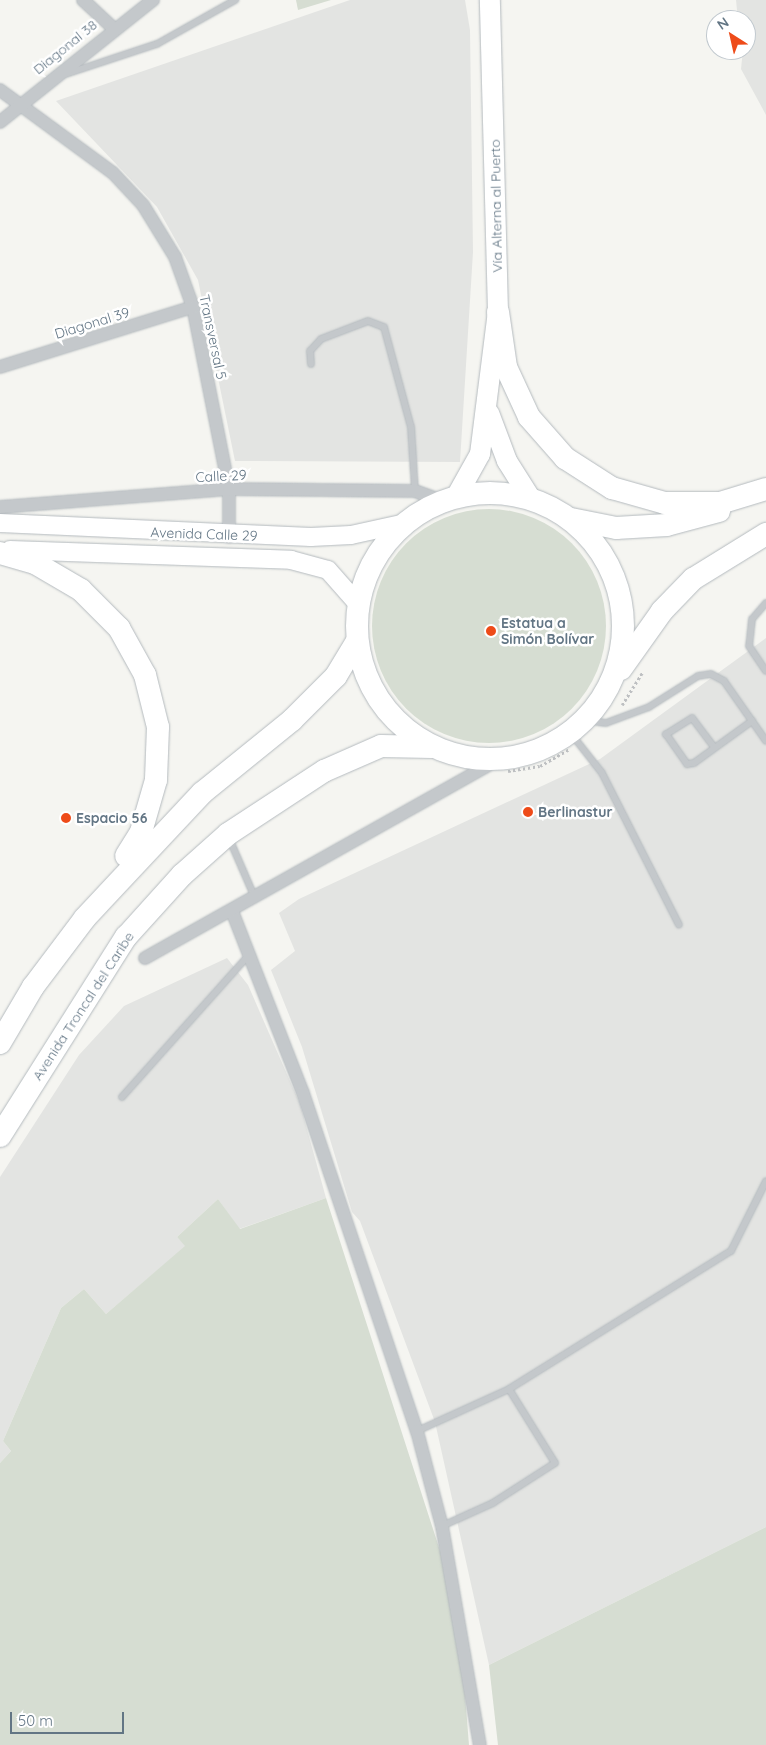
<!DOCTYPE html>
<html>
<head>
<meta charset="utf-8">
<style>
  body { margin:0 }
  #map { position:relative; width:766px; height:1745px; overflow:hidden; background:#f5f5f1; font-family:Quicksand,sans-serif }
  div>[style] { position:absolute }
  .built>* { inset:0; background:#e3e4e2 }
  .green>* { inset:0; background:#d6ddd2 }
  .round { border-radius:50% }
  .path>* { height:2.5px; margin-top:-1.25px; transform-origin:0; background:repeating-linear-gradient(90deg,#bec0c2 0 2.5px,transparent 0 5px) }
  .roads { filter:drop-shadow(0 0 1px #b4babe) drop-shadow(0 0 1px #b4babe) }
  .lane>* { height:6px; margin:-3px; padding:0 3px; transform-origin:3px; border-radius:3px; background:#c4c8cb }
  .street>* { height:12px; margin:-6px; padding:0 6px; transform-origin:6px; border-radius:6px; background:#c4c8cb }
  .secondary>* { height:18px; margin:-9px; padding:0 9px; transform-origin:9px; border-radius:9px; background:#fff }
  .primary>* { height:20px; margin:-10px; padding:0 10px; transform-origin:10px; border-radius:10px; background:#fff }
  .highway>* { height:22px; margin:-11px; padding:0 11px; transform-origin:11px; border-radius:11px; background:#fff }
  .highway>.ring { margin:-11px; padding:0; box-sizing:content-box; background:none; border:22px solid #fff; border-radius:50% }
  .dots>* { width:14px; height:14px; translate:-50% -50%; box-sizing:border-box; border:2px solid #fff; border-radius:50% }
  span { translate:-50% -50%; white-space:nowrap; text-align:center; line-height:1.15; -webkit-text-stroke:5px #fff; paint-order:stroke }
  .street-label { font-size:14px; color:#627584 }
  .poi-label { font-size:14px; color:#627584; font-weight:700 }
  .left { translate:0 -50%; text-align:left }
  .north { position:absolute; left:706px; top:10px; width:50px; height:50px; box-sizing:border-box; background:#fff; border:1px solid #c0c8ce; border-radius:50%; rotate:325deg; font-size:14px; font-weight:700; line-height:20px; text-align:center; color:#627584 }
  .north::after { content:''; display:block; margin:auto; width:18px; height:22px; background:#ee4b19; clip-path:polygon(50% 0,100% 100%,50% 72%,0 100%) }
  .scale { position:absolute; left:10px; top:1712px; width:114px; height:22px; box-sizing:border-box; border:2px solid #627584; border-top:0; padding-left:6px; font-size:15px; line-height:18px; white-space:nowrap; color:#627584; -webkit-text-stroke:4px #fff; paint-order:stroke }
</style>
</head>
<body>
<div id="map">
  <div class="built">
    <i style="clip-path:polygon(350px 0,465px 0,470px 30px,473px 252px,460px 462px,235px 461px,198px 280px,157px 207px,56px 101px)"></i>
    <i style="clip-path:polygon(736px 0,766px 0,766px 115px,741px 69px,746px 20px,738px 20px)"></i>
    <i style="clip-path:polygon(766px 638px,766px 1527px,489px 1665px,435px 1422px,360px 1221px,352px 1212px,302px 1047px,271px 970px,295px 951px,279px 913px,299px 899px,600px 759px)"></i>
    <i style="clip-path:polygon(227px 958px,248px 985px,300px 1104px,326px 1198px,239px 1229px,218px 1199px,177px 1237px,186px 1246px,106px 1314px,84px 1289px,61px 1308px,3px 1441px,11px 1451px,0 1463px,0 1177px,79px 1055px,124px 1006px)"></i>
  </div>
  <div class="green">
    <i style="clip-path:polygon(296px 0,331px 0,298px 10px)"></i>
    <i class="round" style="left:372px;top:509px;width:234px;height:234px"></i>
    <i style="clip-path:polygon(326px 1198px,444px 1563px,462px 1657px,469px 1745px,0 1745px,0 1463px,11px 1451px,3px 1441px,61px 1308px,84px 1289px,106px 1314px,185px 1246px,177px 1237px,218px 1199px,240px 1229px)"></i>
    <i style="clip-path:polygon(766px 1527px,766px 1745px,498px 1745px,489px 1665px)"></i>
  </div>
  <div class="path">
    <i style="left:622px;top:705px;width:39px;rotate:-58deg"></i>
    <i style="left:508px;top:771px;width:32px;rotate:-9deg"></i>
    <i style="left:540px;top:766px;width:34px;rotate:-30deg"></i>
  </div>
  <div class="roads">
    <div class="lane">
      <i style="left:63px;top:75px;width:99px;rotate:-18.3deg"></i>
      <i style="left:157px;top:44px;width:90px;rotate:-29.4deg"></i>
      <i style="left:311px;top:364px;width:13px;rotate:-94deg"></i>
      <i style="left:310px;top:351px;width:16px;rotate:-47deg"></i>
      <i style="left:321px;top:339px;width:50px;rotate:-21deg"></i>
      <i style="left:368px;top:321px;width:17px;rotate:21deg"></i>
      <i style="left:384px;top:327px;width:104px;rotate:74.9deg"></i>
      <i style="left:411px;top:427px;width:64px;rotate:86.4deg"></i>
      <i style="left:766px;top:603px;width:21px;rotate:131deg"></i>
      <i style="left:752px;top:619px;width:27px;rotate:96deg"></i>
      <i style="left:749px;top:646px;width:30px;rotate:56deg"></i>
      <i style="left:582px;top:720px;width:24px;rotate:7deg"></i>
      <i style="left:606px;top:723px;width:46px;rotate:-20.4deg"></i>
      <i style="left:649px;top:707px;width:58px;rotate:-32.3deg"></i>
      <i style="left:698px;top:676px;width:13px;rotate:-9deg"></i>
      <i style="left:711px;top:674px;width:15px;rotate:28deg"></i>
      <i style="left:724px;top:681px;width:73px;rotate:55deg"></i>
      <i style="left:569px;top:731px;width:53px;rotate:51.8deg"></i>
      <i style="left:602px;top:773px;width:170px;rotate:63.1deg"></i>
      <i style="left:714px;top:747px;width:36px;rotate:-127deg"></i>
      <i style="left:692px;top:718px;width:31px;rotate:148deg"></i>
      <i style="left:666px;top:734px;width:37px;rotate:55deg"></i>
      <i style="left:687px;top:764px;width:7px;rotate:-8deg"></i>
      <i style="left:694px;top:763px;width:72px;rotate:-35.9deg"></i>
      <i style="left:229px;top:838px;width:65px;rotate:66.6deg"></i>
      <i style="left:122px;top:1097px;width:191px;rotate:-48.2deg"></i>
      <i style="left:509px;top:1389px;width:261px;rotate:-31.9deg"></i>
      <i style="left:731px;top:1251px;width:78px;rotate:-63.4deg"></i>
      <i style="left:417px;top:1431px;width:101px;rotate:-24.5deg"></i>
      <i style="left:509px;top:1389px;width:87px;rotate:58.1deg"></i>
      <i style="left:555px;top:1463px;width:74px;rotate:147.2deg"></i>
      <i style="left:493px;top:1503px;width:56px;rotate:155.7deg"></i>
    </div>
    <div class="street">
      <i style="left:83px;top:0;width:41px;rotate:43deg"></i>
      <i style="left:0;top:90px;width:140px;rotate:36.3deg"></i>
      <i style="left:113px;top:173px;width:44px;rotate:46.8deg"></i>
      <i style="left:143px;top:205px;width:61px;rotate:58.4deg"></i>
      <i style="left:175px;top:257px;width:53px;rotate:70.2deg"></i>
      <i style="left:193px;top:307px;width:186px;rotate:78.8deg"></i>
      <i style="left:229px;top:489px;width:48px;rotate:90deg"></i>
      <i style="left:0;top:122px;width:196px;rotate:-38.6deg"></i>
      <i style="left:0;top:367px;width:202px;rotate:-17.3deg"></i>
      <i style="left:0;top:507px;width:230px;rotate:-4.5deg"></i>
      <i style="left:229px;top:489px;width:186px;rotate:0.6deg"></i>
      <i style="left:415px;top:491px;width:30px;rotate:20deg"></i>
      <i style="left:232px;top:911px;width:195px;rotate:68.7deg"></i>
      <i style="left:303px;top:1093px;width:357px;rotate:71.4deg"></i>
      <i style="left:417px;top:1431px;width:98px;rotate:75.3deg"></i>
      <i style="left:442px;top:1526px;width:222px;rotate:80.2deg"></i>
      <i style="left:145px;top:958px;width:407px;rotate:-29.3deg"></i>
    </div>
    <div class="secondary">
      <i style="left:0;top:523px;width:311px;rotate:2.6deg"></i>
      <i style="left:311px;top:537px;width:40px;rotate:-2.9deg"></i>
      <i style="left:351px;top:535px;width:56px;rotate:-12.3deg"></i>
      <i style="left:10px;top:550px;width:281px;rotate:2deg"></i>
      <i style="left:291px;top:560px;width:38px;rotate:15deg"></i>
      <i style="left:328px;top:570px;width:45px;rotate:48.6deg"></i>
    </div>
    <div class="primary">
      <i style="left:489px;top:413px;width:51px;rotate:69.4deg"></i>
      <i style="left:507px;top:461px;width:45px;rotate:57.7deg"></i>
      <i style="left:456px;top:497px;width:49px;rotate:-60.8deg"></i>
      <i style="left:480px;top:454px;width:143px;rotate:-82.8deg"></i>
      <i style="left:498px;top:312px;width:312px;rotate:-91.5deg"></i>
    </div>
    <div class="highway">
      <i style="left:498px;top:312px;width:56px;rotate:81.7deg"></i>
      <i style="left:506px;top:367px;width:55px;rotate:65.3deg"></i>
      <i style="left:529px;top:417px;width:55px;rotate:48.7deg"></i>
      <i style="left:565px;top:458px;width:56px;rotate:32.6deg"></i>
      <i style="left:612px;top:488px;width:55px;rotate:15.8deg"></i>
      <i style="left:665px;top:503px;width:55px"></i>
      <i style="left:720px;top:503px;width:48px;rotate:-16.9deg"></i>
      <i class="ring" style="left:357px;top:493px;width:244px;height:244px"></i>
      <i style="left:571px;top:519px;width:46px;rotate:11.3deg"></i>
      <i style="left:616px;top:528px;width:51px;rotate:-3.4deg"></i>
      <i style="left:667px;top:525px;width:54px;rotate:-15.1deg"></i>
      <i style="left:0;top:553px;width:36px;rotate:16deg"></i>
      <i style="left:35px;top:563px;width:53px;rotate:30.4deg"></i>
      <i style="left:81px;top:590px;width:54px;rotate:45deg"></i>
      <i style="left:119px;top:628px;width:54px;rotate:61deg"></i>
      <i style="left:145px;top:675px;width:54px;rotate:76deg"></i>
      <i style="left:158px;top:727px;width:53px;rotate:92.2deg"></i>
      <i style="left:156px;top:780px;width:54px;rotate:106.1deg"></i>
      <i style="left:141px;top:832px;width:28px;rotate:122deg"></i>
      <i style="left:621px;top:669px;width:71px;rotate:-54.7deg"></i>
      <i style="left:662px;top:611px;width:45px;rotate:-45.9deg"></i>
      <i style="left:693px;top:579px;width:86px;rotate:-31.7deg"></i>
      <i style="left:0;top:1043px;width:65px;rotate:-59.5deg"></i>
      <i style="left:33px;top:987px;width:86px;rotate:-53deg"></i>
      <i style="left:85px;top:918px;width:171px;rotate:-46.9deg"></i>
      <i style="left:202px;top:793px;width:116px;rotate:-39deg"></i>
      <i style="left:292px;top:720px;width:62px;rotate:-45deg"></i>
      <i style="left:336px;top:676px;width:41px;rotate:-59deg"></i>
      <i style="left:0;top:1136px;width:236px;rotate:-57.7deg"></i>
      <i style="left:126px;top:937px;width:84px;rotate:-47.9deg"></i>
      <i style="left:182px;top:875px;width:62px;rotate:-41.7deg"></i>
      <i style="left:228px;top:834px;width:115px;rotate:-33.3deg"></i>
      <i style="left:324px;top:771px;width:62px;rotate:-23.7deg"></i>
      <i style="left:381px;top:746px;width:51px;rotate:1.1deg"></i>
    </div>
  </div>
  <div class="dots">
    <i style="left:491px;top:631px;background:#ee4b19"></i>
    <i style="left:528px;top:812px;background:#ee4b19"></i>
    <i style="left:66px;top:818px;background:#ee4b19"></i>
  </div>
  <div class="street-label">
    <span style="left:65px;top:47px;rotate:-39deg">Diagonal 38</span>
    <span style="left:496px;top:206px;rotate:-91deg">Vía Alterna al Puerto</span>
    <span style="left:92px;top:323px;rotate:-17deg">Diagonal 39</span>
    <span style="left:213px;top:337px;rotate:78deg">Transversal 5</span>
    <span style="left:221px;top:476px;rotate:-3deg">Calle 29</span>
    <span style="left:204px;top:534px;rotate:2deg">Avenida Calle 29</span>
    <span style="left:83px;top:1006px;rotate:-57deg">Avenida Troncal del Caribe</span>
  </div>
  <div class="poi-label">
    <span class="left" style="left:501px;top:631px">Estatua a<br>Simón Bolívar</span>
    <span class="left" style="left:538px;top:812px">Berlinastur</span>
    <span class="left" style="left:76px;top:818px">Espacio 56</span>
  </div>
  <div class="north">N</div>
  <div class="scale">50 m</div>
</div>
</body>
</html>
